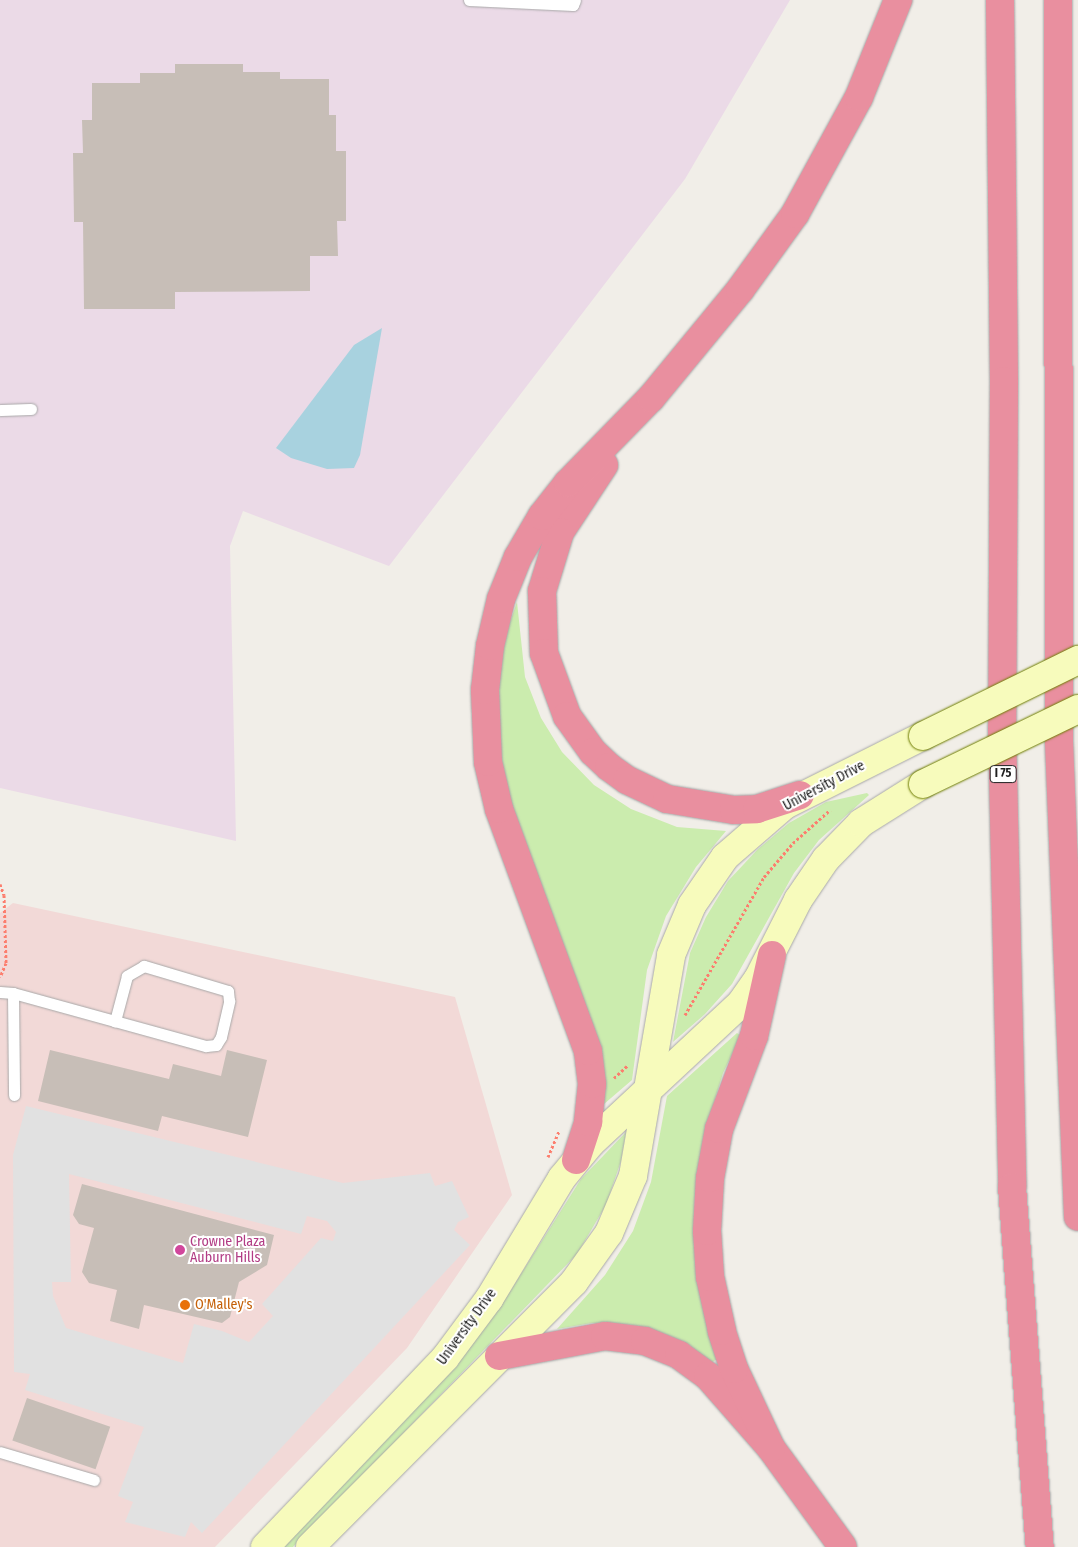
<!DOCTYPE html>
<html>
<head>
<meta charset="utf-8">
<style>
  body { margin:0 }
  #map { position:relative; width:1078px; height:1547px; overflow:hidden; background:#f1eee8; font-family:"Fira Sans Condensed",sans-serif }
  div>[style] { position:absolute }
  .commercial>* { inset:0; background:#f2d9d7 }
  .industrial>* { inset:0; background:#ebdae7 }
  .grass>* { inset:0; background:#cbecae }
  .parking>* { inset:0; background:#e1e1e1 }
  .water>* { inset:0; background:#a8d2df }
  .building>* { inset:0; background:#c7beb7; transform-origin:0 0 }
  .path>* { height:3px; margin-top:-1.5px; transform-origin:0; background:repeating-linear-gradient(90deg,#fc7e6e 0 2.5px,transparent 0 5px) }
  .roads { filter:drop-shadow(0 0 1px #a8a8a8) drop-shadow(0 0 1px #a8a8a8) }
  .lane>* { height:11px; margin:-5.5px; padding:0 5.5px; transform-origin:5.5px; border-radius:5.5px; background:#fff }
  .secondary>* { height:28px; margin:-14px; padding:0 14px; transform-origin:14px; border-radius:14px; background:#f7fbbc }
  .highway>* { height:28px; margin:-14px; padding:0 14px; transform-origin:14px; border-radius:14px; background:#e98f9f }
  .bridges { filter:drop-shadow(0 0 1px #6f7d03) drop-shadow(0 0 1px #6f7d03) }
  .secondary-bridge>* { height:28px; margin:-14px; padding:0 14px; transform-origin:14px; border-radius:14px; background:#f7fbbc }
  .dots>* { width:14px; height:14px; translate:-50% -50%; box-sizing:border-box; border:2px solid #fff; border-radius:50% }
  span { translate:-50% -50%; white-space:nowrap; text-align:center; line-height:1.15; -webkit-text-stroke:4px #fff; paint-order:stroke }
  .shield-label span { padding:1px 4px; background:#fff; border:1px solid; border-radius:4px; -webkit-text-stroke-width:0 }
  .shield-label { font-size:12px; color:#212121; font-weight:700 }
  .street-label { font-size:14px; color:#212121 }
  .hotel-label { font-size:14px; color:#b23c85 }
  .left { translate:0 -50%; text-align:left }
  .food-label { font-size:14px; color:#c56008 }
</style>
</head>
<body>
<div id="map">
  <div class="commercial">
    <i style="clip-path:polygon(13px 903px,455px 997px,512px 1195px,407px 1348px,215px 1547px,0 1547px,0 913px)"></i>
  </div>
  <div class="industrial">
    <i style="clip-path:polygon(0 0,790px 0,685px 179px,389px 566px,243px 511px,230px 546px,236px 841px,0 788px)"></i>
  </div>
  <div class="grass">
    <i style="clip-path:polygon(517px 602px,525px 677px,541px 718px,562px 752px,594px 785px,631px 809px,677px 827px,726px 831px,696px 867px,666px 916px,647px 970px,632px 1080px,604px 1104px,505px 793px,497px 749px,500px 651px)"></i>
    <i style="clip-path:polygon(867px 793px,869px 795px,819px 840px,794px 873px,732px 984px,705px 1014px,673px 1042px,690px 953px,706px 917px,728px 881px,758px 849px,789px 823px,826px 802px)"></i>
    <i style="clip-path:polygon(737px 1033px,741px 1036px,723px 1073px,703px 1139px,694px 1204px,699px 1291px,717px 1359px,711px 1363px,665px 1334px,633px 1325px,592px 1323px,557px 1329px,605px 1275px,633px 1231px,651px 1182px,667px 1096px)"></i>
    <i style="clip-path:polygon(626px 1132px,621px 1161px,606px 1205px,577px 1254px,293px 1547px,283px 1547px,457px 1365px,507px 1296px,581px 1179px)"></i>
  </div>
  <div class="parking">
    <i style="clip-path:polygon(evenodd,26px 1106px,343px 1183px,430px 1173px,435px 1186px,452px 1181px,469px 1217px,458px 1222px,454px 1230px,470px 1245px,202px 1533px,191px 1522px,185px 1537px,125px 1522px,133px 1502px,118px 1496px,144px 1427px,25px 1390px,30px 1374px,14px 1372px,13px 1155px,26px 1106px,69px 1174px,301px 1234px,307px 1216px,327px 1221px,336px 1232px,333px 1241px,321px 1238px,262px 1304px,273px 1316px,249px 1342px,222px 1331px,194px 1324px,183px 1363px,66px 1328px,53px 1296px,52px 1282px,71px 1282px,69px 1174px)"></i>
  </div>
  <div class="water">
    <i style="clip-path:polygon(382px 328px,360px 455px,354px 468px,327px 469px,291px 458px,276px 448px,354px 345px)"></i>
  </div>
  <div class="building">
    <i style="clip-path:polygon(175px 64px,243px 64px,243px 72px,280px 72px,280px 79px,329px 79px,329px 115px,336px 115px,336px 151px,346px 151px,346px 221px,337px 221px,338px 256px,310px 256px,310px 291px,175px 292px,175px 309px,84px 309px,83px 222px,74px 222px,73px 153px,83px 153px,82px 120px,92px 120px,92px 83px,140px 83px,140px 73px,175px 73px)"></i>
    <i style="clip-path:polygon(50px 1050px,169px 1079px,173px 1064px,221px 1076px,227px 1050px,267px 1060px,248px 1137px,162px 1116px,158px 1131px,38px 1101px)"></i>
    <i style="clip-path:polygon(82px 1184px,274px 1235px,267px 1265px,239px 1282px,230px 1317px,222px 1323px,144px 1305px,139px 1329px,110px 1321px,117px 1290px,89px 1283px,82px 1272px,94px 1228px,79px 1224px,73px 1215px)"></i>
    <i style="left:27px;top:1398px;width:88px;height:45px;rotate:19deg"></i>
  </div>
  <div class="path">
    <i style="left:0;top:884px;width:12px;rotate:70deg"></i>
    <i style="left:4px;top:895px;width:68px;rotate:88.3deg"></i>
    <i style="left:6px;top:963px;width:15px;rotate:113deg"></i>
    <i style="left:685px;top:1015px;width:159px;rotate:-60.2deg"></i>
    <i style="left:764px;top:877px;width:45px;rotate:-49.5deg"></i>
    <i style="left:793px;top:843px;width:50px;rotate:-41.7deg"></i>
    <i style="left:614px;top:1078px;width:19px;rotate:-43deg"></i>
    <i style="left:548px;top:1157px;width:28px;rotate:-67deg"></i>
  </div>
  <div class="roads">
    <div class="lane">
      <i style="left:469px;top:0;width:104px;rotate:2.8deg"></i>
      <i style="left:573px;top:5px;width:5px;rotate:-68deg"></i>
      <i style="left:0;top:410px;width:31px;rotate:-2deg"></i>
      <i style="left:0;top:992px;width:13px;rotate:4deg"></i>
      <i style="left:13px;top:993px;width:102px;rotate:89.4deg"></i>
      <i style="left:13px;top:993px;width:200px;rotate:15.4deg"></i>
      <i style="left:206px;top:1046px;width:10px;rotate:-6deg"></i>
      <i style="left:216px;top:1045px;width:9px;rotate:-58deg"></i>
      <i style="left:221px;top:1037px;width:37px;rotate:-77deg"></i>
      <i style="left:229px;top:1001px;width:10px;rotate:-96deg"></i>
      <i style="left:228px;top:991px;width:88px;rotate:-163.4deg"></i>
      <i style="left:144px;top:966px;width:20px;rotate:150deg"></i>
      <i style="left:127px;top:976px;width:47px;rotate:104.9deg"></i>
      <i style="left:0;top:1452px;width:98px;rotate:16.6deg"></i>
    </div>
    <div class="secondary">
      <i style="left:265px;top:1547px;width:261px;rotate:-46.4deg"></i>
      <i style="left:445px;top:1358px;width:74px;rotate:-53.3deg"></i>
      <i style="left:489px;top:1299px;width:141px;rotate:-58.9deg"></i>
      <i style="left:562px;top:1178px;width:45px;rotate:-50.4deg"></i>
      <i style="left:591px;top:1143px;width:205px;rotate:-43deg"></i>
      <i style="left:741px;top:1003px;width:29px;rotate:-55deg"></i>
      <i style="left:758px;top:979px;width:89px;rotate:-63.1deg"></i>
      <i style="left:798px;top:900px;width:50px;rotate:-55.7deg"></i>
      <i style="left:826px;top:859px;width:50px;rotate:-45.8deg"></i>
      <i style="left:861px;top:823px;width:73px;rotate:-32.2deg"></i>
      <i style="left:310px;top:1547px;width:374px;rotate:-45.1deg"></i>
      <i style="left:574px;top:1282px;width:60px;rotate:-54.5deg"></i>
      <i style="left:609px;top:1233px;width:62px;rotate:-67.2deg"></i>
      <i style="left:633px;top:1176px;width:224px;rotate:-80.2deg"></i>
      <i style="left:671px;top:955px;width:54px;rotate:-67.2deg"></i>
      <i style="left:692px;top:905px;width:58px;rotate:-55.5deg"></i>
      <i style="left:725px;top:857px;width:79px;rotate:-40.9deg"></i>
      <i style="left:785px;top:805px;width:154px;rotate:-26.6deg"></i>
    </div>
    <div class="highway">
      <i style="left:1000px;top:0;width:381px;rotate:89.4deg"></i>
      <i style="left:1004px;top:381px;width:348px;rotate:90.3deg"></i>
      <i style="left:1002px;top:729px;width:458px;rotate:88.7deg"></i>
      <i style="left:1012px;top:1187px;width:361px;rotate:85.6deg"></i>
      <i style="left:1058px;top:0;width:742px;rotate:89.92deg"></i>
      <i style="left:1059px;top:742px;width:475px;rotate:87.7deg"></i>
      <i style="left:604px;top:465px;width:80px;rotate:123.3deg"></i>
      <i style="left:560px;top:532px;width:62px;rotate:107deg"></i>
      <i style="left:542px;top:591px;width:62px;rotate:88.2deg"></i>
      <i style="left:544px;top:653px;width:67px;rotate:69.9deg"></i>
      <i style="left:567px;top:716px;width:44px;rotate:54.2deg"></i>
      <i style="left:593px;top:752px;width:22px;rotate:43deg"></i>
      <i style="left:609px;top:767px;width:22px;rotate:36deg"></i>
      <i style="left:627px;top:780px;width:44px;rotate:25.4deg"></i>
      <i style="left:667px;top:799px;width:68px;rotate:9.3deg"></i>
      <i style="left:734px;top:810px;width:23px;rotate:-2deg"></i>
      <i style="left:757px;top:809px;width:45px;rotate:-18deg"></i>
      <i style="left:576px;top:1160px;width:40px;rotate:-72deg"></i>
      <i style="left:588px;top:1122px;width:38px;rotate:-84deg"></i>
      <i style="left:592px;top:1084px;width:33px;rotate:-97deg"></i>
      <i style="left:588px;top:1051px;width:258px;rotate:-110.2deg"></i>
      <i style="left:499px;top:809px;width:48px;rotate:-103.2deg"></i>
      <i style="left:488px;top:762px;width:72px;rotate:-92.4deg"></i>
      <i style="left:485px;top:690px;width:44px;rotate:-83.5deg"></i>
      <i style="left:490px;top:646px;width:48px;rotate:-76.8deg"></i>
      <i style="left:501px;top:599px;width:45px;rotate:-68deg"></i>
      <i style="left:518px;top:557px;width:48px;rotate:-59.7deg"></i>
      <i style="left:542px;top:516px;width:42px;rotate:-51.8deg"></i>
      <i style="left:568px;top:483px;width:119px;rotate:-45.7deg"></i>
      <i style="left:651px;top:398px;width:140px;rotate:-50.5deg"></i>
      <i style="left:740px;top:290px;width:94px;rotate:-54.1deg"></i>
      <i style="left:795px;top:214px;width:133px;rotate:-61.3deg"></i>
      <i style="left:859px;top:97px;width:105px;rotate:-68.1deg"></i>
      <i style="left:499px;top:1356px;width:108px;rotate:-10.7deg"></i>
      <i style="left:605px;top:1336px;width:40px;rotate:7.1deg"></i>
      <i style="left:645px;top:1341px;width:37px;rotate:22deg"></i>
      <i style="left:679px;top:1355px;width:36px;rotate:36deg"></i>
      <i style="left:708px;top:1376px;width:96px;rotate:48.8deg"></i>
      <i style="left:771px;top:1448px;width:122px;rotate:54deg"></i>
      <i style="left:771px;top:1448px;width:87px;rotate:-115.1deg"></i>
      <i style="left:734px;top:1369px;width:40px;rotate:-108deg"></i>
      <i style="left:722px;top:1331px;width:55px;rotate:-102.5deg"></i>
      <i style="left:710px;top:1277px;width:46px;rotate:-93.7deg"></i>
      <i style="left:707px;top:1231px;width:53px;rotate:-86.8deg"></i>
      <i style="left:710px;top:1178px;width:50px;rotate:-79.6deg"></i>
      <i style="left:719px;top:1129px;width:99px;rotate:-69.4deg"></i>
      <i style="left:754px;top:1036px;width:83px;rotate:-77.5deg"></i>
    </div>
  </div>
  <div class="bridges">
    <div class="secondary-bridge">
      <i style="left:923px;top:736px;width:173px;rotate:-26.1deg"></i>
      <i style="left:923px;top:784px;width:172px;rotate:-25.8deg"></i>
    </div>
  </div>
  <div class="dots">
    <i style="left:180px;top:1250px;background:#d1479c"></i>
    <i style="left:185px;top:1305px;background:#e8710a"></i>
  </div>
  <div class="shield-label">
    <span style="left:1003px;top:774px">I 75</span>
  </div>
  <div class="street-label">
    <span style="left:824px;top:786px;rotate:-28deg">University Drive</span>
    <span style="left:467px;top:1327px;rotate:-54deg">University Drive</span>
  </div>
  <div class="hotel-label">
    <span class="left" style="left:190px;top:1250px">Crowne Plaza<br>Auburn Hills</span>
  </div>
  <div class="food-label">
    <span class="left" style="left:195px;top:1305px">O'Malley's</span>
  </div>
</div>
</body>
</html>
